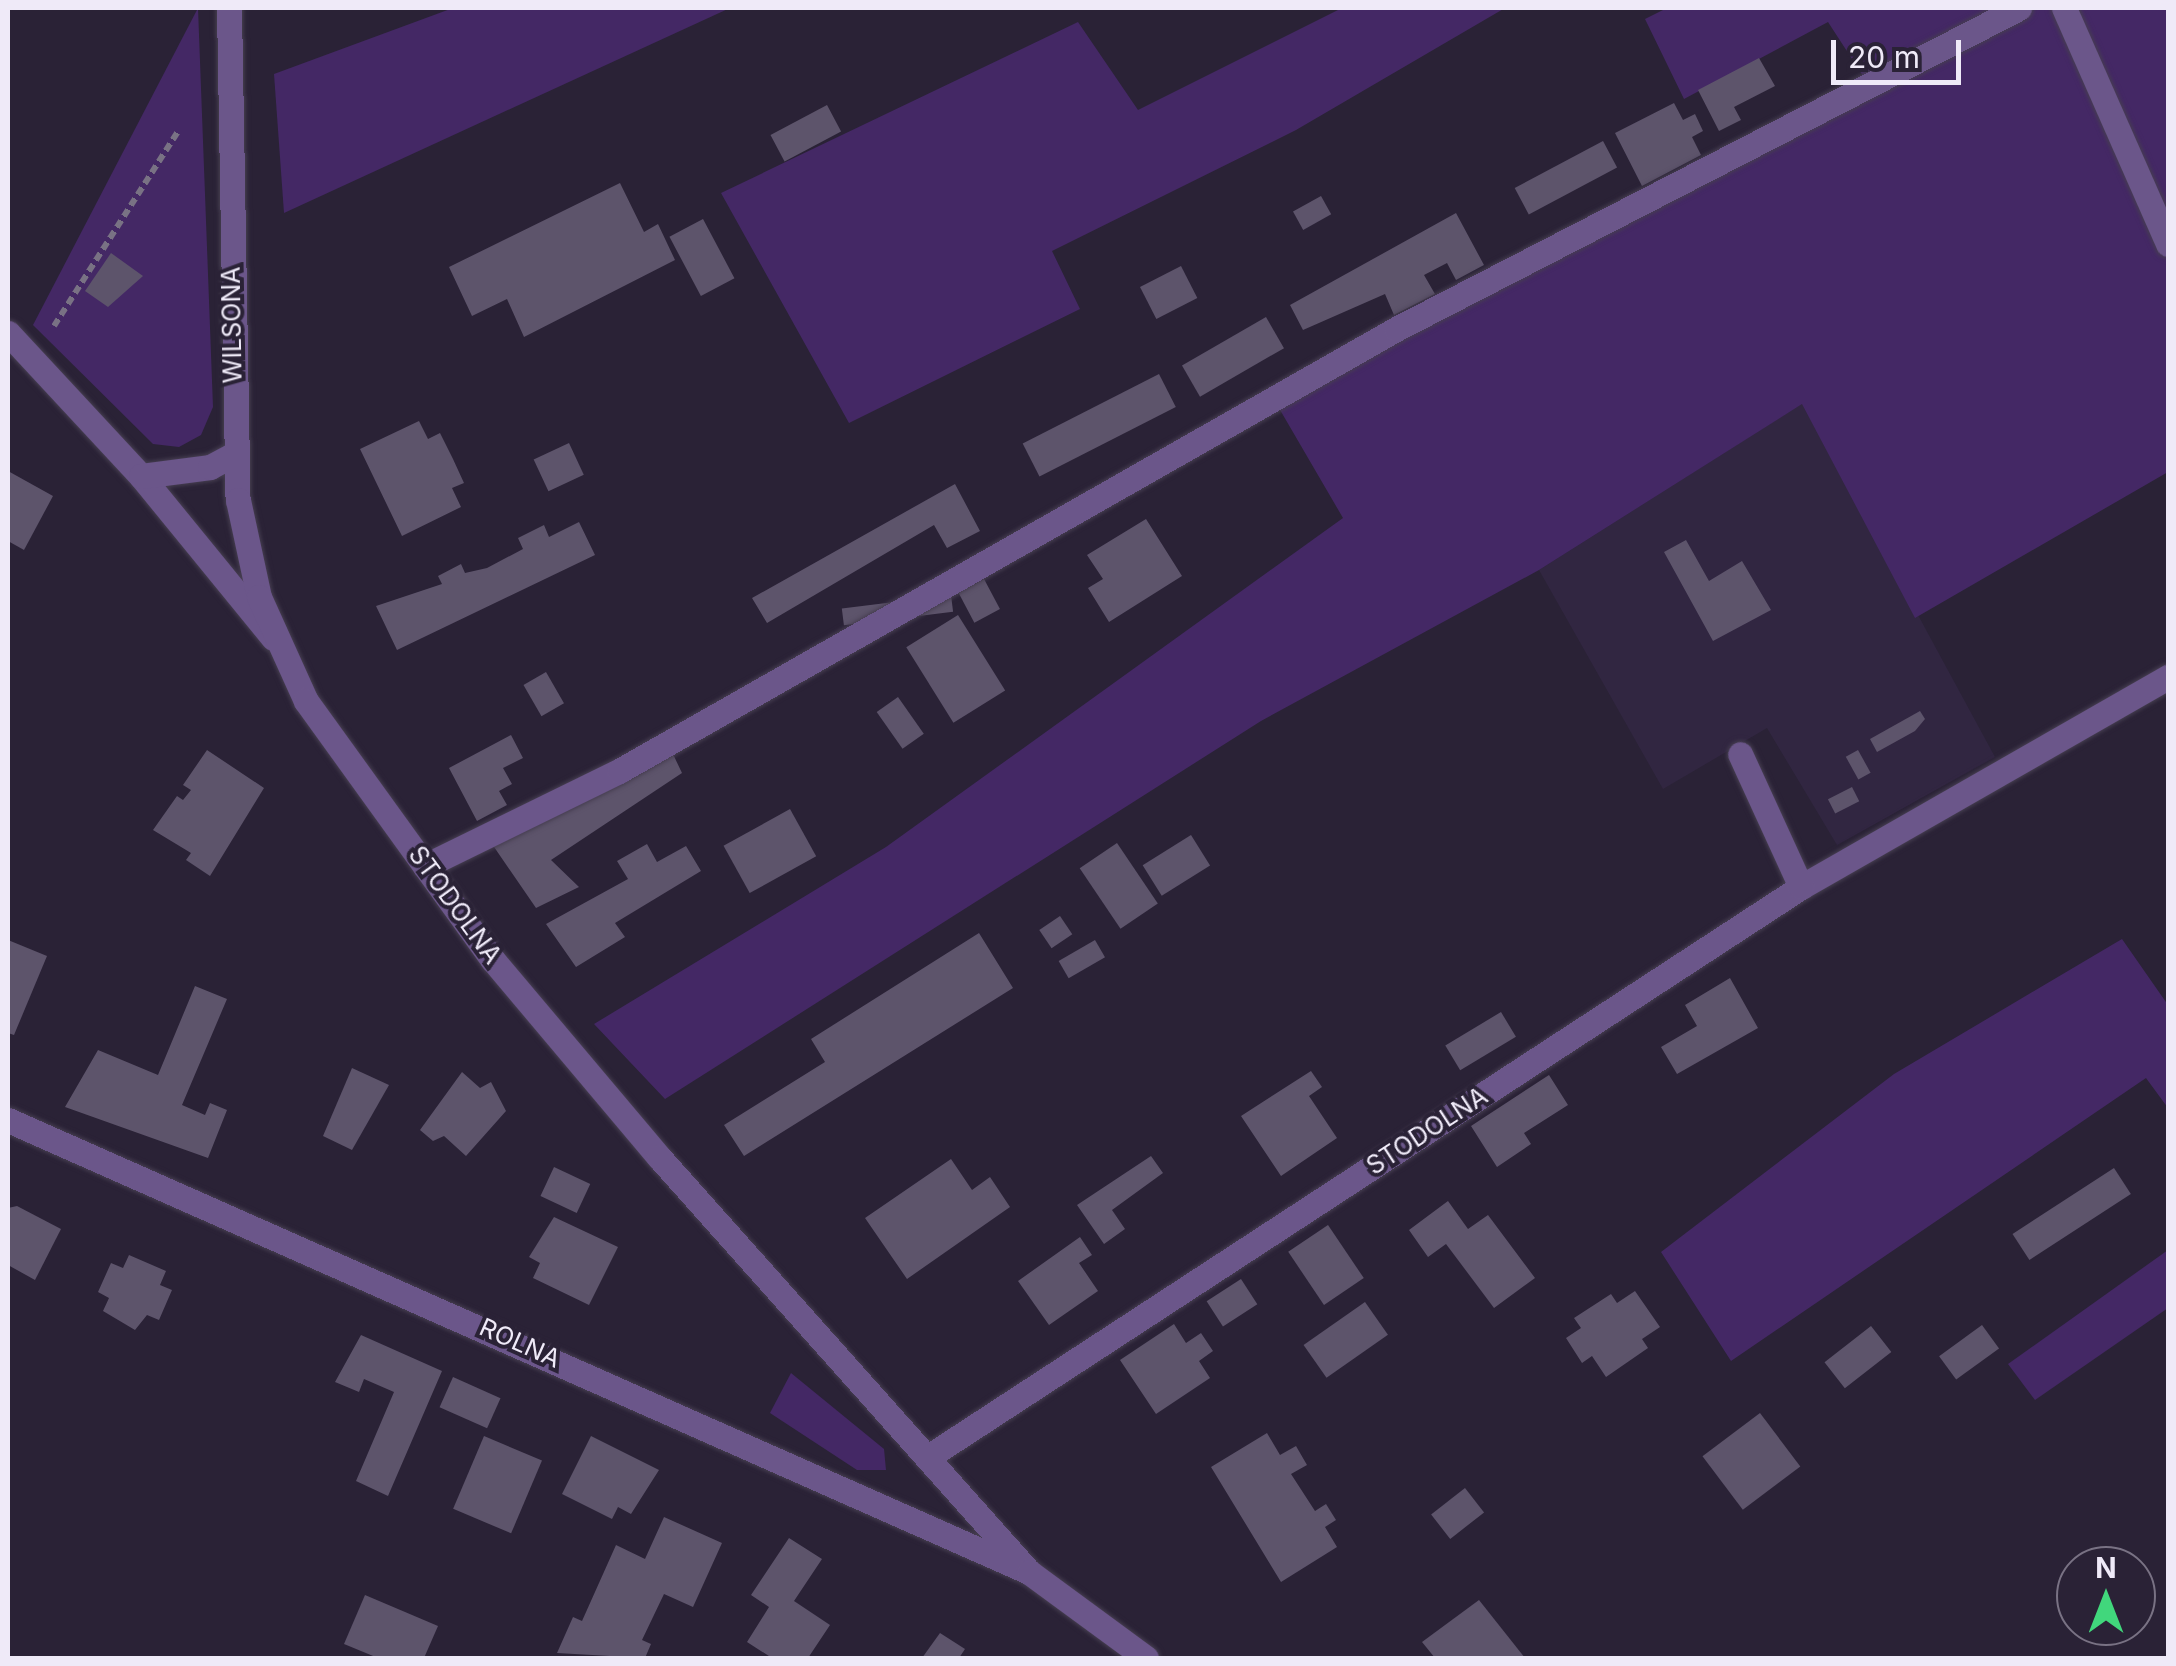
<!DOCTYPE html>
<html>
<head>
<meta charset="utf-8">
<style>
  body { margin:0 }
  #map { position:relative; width:2176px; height:1666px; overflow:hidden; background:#2a2236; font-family:Inter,sans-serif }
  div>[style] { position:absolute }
  .built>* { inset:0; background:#312641 }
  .green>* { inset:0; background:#442865 }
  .building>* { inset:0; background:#5d546b; transform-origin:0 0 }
  .path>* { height:6px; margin-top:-3px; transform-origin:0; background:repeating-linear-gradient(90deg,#797284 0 8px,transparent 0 13px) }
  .roads { filter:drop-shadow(0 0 2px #463e51) drop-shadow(0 0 2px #463e51) }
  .service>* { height:25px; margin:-12.5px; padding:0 12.5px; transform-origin:12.5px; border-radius:12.5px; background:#6b568a }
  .minor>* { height:25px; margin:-12.5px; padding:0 12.5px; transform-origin:12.5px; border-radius:12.5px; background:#6b568a }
  .tertiary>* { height:25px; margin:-12.5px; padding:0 12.5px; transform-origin:12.5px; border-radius:12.5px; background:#6b568a }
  span { translate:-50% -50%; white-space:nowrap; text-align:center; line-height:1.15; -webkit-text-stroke:8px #2a2236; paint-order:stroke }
  .street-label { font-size:25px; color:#efeaf8 }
  .frame { position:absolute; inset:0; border:10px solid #efeaf8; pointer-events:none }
  .north { position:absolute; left:2056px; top:1546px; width:100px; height:100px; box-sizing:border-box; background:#2a2236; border:2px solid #797284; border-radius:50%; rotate:0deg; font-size:28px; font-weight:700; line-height:40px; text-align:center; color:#efeaf8 }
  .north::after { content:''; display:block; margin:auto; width:35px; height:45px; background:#41d77c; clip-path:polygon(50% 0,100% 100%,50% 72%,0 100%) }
  .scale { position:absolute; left:1831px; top:40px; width:130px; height:45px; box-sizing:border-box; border:5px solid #efeaf8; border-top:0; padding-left:12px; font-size:30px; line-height:35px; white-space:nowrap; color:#efeaf8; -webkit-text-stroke:8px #2a2236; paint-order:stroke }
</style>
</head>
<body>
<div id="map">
  <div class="built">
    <i style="clip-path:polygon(1803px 403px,1995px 757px,1837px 845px,1767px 728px,1663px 789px,1539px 570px)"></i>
  </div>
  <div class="green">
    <i style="clip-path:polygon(198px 8px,213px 407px,201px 435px,179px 447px,153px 444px,33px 325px)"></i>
    <i style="clip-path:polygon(453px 8px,730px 8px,284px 213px,274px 74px)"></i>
    <i style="clip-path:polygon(1342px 8px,1505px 8px,1296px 130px,1052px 251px,1080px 309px,849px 423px,721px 193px,1078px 22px,1138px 110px)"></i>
    <i style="clip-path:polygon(1667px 8px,2002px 8px,1865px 79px,1828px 22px,1684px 99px,1645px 19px)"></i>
    <i style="clip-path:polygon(2021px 8px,2168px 8px,2168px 472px,1915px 618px,1802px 404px,1539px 570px,1261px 721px,665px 1099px,594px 1024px,886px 847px,1343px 518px,1276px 403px)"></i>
    <i style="clip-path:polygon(2122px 939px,2168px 1005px,2168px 1108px,2146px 1078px,1731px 1361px,1661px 1252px,1894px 1074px)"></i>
    <i style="clip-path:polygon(2168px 1250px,2168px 1308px,2035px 1400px,2008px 1364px)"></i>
    <i style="clip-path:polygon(791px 1373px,884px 1449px,886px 1470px,857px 1470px,770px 1413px)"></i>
  </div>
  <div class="building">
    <i style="clip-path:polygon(1759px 58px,1775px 86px,1734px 107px,1741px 120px,1719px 131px,1698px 90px)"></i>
    <i style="clip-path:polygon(1674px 103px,1683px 120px,1695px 114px,1703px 131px,1692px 137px,1701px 155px,1642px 186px,1615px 133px)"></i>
    <i style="left:827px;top:105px;width:30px;height:64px;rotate:62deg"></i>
    <i style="left:1603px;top:141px;width:30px;height:100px;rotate:62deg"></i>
    <i style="clip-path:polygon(620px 183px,644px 232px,658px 224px,675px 260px,524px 337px,507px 299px,472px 316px,449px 267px)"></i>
    <i style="left:1321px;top:196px;width:21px;height:32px;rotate:61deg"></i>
    <i style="clip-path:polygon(1456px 213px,1484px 265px,1456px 280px,1447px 263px,1424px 275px,1435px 294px,1394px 315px,1385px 294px,1303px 330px,1290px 305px)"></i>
    <i style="left:703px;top:219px;width:67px;height:38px;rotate:62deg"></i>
    <i style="clip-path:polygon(111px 253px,143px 276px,108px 307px,85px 291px)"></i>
    <i style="left:1181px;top:266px;width:36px;height:46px;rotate:63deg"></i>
    <i style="left:1266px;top:317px;width:36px;height:97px;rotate:60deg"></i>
    <i style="left:1159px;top:374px;width:37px;height:153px;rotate:63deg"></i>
    <i style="clip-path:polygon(419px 421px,428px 439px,440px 433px,453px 459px,464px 483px,452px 488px,461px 507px,402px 536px,360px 449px)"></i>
    <i style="left:569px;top:443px;width:35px;height:39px;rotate:65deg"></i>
    <i style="clip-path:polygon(8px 471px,53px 496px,24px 550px,8px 541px)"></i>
    <i style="clip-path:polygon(955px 484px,980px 531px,947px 548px,934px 525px,767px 623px,752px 598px)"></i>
    <i style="clip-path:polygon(1146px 519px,1182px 576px,1109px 622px,1088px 588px,1103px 579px,1087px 555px)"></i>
    <i style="clip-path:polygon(579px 522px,595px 555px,397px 650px,376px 606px,442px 584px,438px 576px,461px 564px,465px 573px,487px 568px,523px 549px,518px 538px,544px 525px,549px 537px)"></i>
    <i style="clip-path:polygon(1686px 540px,1709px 581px,1742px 561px,1771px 610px,1713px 641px,1664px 552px)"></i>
    <i style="left:984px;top:579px;width:34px;height:29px;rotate:62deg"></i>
    <i style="left:951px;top:595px;width:17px;height:110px;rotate:83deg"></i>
    <i style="left:958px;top:615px;width:89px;height:61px;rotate:58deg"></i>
    <i style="left:546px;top:672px;width:36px;height:26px;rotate:60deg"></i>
    <i style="left:898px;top:697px;width:45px;height:26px;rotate:55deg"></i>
    <i style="clip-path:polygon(1920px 711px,1925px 719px,1915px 731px,1877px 752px,1870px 739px)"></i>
    <i style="clip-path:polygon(511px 735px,523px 758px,503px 768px,512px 784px,499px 791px,507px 805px,477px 821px,449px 768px)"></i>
    <i style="clip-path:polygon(207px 750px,264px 788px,210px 876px,186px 860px,191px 853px,153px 830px,177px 796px,183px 800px,191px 790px,183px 785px)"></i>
    <i style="left:1858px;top:750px;width:26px;height:14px;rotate:61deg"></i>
    <i style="clip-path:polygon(672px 752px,682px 773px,551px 860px,579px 887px,536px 908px,492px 844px)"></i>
    <i style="left:1852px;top:787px;width:16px;height:27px;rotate:63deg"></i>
    <i style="left:790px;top:809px;width:54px;height:76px;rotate:61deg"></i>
    <i style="left:1191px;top:835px;width:36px;height:57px;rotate:58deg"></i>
    <i style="left:1117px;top:843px;width:73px;height:45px;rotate:56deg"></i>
    <i style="clip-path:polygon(647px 844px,657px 862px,686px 846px,701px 871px,615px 923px,625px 937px,576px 967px,546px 924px,628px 879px,617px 861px)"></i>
    <i style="left:1060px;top:916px;width:22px;height:25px;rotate:56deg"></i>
    <i style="clip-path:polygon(979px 933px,1013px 988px,744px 1156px,724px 1125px,825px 1062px,811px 1039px)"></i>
    <i style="clip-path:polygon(8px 940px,47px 956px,14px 1035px,8px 1033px)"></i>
    <i style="left:1095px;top:940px;width:20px;height:42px;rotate:60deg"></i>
    <i style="clip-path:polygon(1730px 978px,1758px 1028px,1677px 1074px,1661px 1047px,1697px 1026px,1685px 1005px)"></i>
    <i style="clip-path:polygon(195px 986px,227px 999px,182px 1105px,205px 1115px,210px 1103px,227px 1110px,208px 1158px,65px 1107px,98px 1050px,158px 1075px)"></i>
    <i style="left:1501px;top:1012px;width:29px;height:65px;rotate:59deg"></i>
    <i style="clip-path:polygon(352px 1068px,389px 1085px,352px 1150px,323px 1136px)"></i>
    <i style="clip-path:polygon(1311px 1071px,1322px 1087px,1309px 1096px,1337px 1138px,1281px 1176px,1241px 1116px)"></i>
    <i style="clip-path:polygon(462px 1072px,480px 1088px,491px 1082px,506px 1111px,466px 1156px,444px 1136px,433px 1141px,420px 1130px)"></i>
    <i style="clip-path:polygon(1549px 1075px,1568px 1105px,1524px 1133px,1531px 1144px,1497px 1167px,1471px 1126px)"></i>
    <i style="clip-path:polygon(1151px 1156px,1163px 1173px,1112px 1210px,1125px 1229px,1104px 1244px,1077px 1205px)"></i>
    <i style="clip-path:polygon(951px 1159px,972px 1190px,990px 1177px,1010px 1207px,907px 1279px,865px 1218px)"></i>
    <i style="left:554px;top:1167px;width:40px;height:32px;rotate:25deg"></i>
    <i style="left:2114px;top:1168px;width:31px;height:121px;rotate:57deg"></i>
    <i style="clip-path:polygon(1448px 1201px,1468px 1229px,1488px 1215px,1535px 1278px,1494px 1308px,1446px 1244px,1428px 1257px,1409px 1230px)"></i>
    <i style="clip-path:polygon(17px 1206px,61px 1229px,35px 1280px,8px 1265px,8px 1208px)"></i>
    <i style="clip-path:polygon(554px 1217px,618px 1247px,589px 1305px,533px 1278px,540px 1263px,529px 1257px)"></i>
    <i style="left:1328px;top:1225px;width:64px;height:48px;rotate:56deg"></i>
    <i style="clip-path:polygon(1080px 1237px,1092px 1255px,1079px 1263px,1098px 1291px,1049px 1325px,1018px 1281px)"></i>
    <i style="clip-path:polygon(129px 1255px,166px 1271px,160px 1285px,172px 1290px,159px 1320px,147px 1315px,135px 1330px,103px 1311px,109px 1298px,98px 1292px,111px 1263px,123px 1268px)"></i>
    <i style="left:1241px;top:1279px;width:30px;height:41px;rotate:57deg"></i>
    <i style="clip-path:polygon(1635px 1291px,1660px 1327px,1642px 1339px,1648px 1348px,1606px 1377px,1592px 1356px,1582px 1363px,1566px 1338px,1581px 1328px,1574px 1318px,1611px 1294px,1617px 1303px)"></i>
    <i style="left:1365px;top:1302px;width:40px;height:75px;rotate:55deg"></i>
    <i style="clip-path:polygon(1174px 1324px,1186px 1343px,1201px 1333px,1213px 1351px,1199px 1361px,1210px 1378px,1156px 1414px,1120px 1360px)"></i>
    <i style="left:1982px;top:1325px;width:29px;height:53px;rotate:54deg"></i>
    <i style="left:1871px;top:1326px;width:33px;height:59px;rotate:52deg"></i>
    <i style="clip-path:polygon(361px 1335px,442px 1371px,388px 1496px,356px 1481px,394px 1392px,364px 1379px,359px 1392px,335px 1382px)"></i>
    <i style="left:453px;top:1377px;width:52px;height:33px;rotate:24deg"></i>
    <i style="left:1760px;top:1413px;width:67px;height:72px;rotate:53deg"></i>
    <i style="clip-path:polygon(1267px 1433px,1280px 1455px,1296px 1446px,1307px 1465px,1291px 1474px,1315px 1511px,1326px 1504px,1336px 1520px,1325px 1527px,1337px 1547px,1281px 1582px,1211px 1467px)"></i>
    <i style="left:484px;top:1436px;width:63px;height:79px;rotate:23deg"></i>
    <i style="clip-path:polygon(591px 1436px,659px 1470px,631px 1514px,618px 1507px,612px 1519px,562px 1494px)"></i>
    <i style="left:1465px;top:1488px;width:31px;height:43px;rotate:52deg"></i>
    <i style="clip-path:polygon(664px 1517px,722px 1543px,693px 1607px,664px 1594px,642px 1640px,651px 1644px,645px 1658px,557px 1653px,573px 1617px,582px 1621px,616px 1545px,645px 1559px)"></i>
    <i style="clip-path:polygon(789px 1538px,822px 1559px,794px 1601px,830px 1625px,808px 1658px,772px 1658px,747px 1642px,769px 1607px,751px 1595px)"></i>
    <i style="clip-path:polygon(365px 1595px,438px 1626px,424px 1658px,378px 1658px,344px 1644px)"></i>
    <i style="clip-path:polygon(1479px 1600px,1525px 1658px,1435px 1658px,1422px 1642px)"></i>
    <i style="clip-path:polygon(940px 1633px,965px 1649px,959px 1658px,922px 1658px)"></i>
  </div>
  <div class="path">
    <i style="left:54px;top:326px;width:232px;rotate:-57.5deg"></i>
  </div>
  <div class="roads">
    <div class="service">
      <i style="left:2064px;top:8px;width:258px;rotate:66.2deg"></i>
      <i style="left:425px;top:866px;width:216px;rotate:-26.1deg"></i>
      <i style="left:619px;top:771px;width:894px;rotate:-29.63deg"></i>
      <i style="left:1396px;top:329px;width:701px;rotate:-27.26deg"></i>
      <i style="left:1801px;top:887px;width:423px;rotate:-29.8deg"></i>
    </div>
    <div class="minor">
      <i style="left:8px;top:333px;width:195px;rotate:47.1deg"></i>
      <i style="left:141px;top:476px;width:209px;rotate:50.8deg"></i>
      <i style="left:141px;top:476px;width:70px;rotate:-7.4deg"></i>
      <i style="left:210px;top:467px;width:27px;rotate:-28deg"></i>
      <i style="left:8px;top:1120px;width:1117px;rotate:23.88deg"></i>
      <i style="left:931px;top:1455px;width:1039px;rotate:-33.14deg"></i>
      <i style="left:1801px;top:887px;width:146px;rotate:-114.6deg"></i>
    </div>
    <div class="tertiary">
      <i style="left:229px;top:8px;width:492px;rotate:89deg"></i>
      <i style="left:238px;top:500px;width:99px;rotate:77.8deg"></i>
      <i style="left:259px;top:597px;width:114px;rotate:65.7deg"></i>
      <i style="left:306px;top:701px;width:319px;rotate:54.2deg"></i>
      <i style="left:493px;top:960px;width:258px;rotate:49.9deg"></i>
      <i style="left:659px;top:1157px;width:556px;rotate:48.28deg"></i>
      <i style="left:1029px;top:1572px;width:145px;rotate:36.3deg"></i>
    </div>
  </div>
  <div class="street-label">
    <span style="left:232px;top:325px;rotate:-91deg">WILSONA</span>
    <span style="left:455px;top:905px;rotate:54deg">STODOLNA</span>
    <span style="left:1427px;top:1131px;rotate:-33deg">STODOLNA</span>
    <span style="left:520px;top:1343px;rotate:24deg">ROLNA</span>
  </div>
  <div class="frame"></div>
  <div class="north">N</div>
  <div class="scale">20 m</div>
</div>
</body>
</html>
